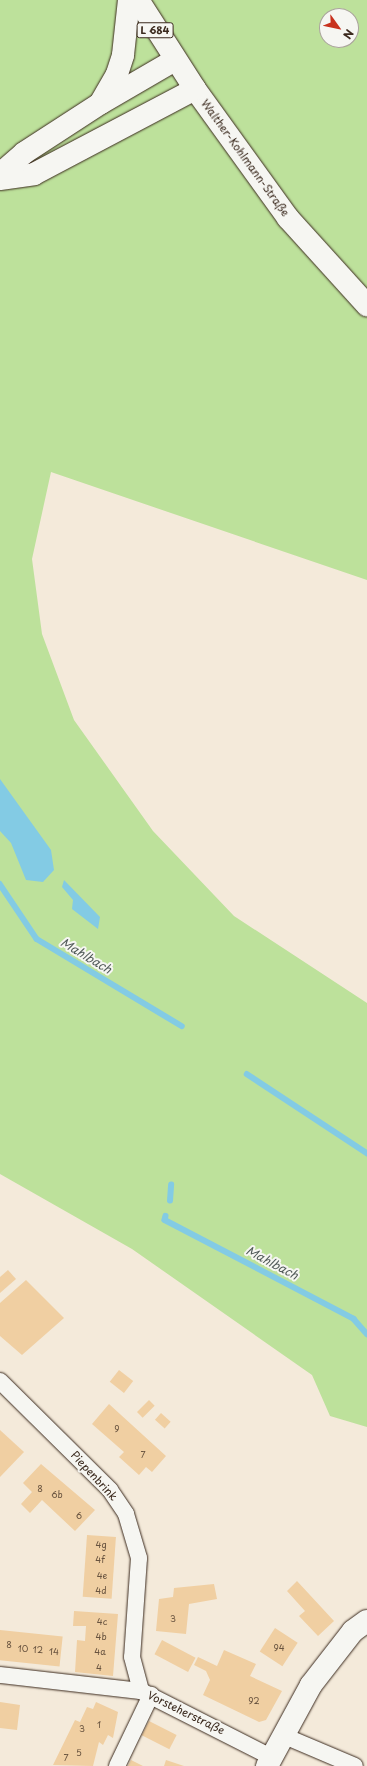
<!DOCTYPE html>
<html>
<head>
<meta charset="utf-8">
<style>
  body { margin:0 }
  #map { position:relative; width:367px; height:1766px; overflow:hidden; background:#f4eada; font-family:"Playpen Sans",sans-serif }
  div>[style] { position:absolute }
  .green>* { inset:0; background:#bde19b }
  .water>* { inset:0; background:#83cbe4 }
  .stream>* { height:5.5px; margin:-2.75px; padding:0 2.75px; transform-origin:2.75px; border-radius:2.75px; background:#83cbe4 }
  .building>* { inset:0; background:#f0cfa2; transform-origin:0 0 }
  .roads { filter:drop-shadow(0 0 1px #3b2a1e) drop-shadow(0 0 1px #3b2a1e) }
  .minor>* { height:16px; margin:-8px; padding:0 8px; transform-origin:8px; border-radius:8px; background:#f6f6f2 }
  .secondary>* { height:22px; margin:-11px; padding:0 11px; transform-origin:11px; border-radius:11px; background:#f6f6f2 }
  .primary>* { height:22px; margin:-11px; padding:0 11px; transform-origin:11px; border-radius:11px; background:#f6f6f2 }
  span { translate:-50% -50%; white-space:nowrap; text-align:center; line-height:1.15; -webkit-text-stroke:4px #f6f6f2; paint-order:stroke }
  .number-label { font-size:9px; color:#68533f }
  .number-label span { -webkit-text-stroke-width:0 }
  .shield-label span { padding:1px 3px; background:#f6f6f2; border:1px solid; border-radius:3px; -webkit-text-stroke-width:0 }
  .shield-label { font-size:10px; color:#3b2a1e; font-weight:700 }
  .street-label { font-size:11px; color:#3b2a1e }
  .water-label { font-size:12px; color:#515a59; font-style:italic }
  .north { position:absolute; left:319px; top:8px; width:40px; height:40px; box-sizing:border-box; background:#f6f6f2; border:1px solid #aba49d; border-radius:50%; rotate:123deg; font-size:11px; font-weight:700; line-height:16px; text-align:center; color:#3b2a1e }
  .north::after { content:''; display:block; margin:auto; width:14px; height:18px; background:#c8321e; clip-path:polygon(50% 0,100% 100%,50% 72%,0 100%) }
</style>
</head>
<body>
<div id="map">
  <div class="green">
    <i style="clip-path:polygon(evenodd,0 0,367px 0,367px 580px,51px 472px,32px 559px,42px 634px,74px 720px,153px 831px,234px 916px,367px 1003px,367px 1427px,330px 1416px,312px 1375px,132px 1249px,0 1174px,0 0,327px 16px,351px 16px,351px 40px,327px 40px,327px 16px)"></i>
  </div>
  <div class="water">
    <i style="clip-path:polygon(0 779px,51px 850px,54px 870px,43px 882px,26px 880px,11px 843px,0 831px)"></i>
    <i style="clip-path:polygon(64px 880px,100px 917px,98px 929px,72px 909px,73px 900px,62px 887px)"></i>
  </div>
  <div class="stream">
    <i style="left:0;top:884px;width:66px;rotate:56.1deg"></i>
    <i style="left:37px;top:939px;width:169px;rotate:31deg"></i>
    <i style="left:247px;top:1074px;width:144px;rotate:33.4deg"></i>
    <i style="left:170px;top:1201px;width:16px;rotate:-86deg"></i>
    <i style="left:166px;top:1216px;width:4px;rotate:104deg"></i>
    <i style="left:165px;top:1220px;width:213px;rotate:27.6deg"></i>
    <i style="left:354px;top:1319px;width:20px;rotate:49deg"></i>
  </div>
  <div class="building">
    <i style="clip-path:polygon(8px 1270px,16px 1279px,0 1293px,0 1277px)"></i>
    <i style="clip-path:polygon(26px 1280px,64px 1318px,22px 1355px,0 1336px,0 1303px)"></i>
    <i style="left:119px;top:1370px;width:18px;height:15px;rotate:38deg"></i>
    <i style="left:149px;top:1400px;width:8px;height:17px;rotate:45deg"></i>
    <i style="clip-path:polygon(109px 1404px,166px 1456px,152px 1472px,146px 1467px,139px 1475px,119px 1457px,124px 1452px,92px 1424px)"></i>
    <i style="left:161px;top:1413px;width:13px;height:9px;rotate:42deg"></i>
    <i style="clip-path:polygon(0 1430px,24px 1452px,0 1477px)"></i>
    <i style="clip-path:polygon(41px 1464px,95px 1510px,75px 1531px,42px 1500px,30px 1513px,21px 1504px,32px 1492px,23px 1483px)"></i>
    <i style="left:87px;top:1535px;width:29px;height:62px;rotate:4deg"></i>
    <i style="clip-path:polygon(297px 1581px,334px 1621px,318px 1636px,299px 1616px,305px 1611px,287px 1591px)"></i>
    <i style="clip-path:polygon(214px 1584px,217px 1599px,189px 1604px,186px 1634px,156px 1631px,159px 1599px,173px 1597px,174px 1588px)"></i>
    <i style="clip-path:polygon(74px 1611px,118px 1614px,113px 1676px,75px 1672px,77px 1640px,85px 1641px,86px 1626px,73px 1626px)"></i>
    <i style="left:275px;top:1628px;width:27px;height:28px;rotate:33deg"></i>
    <i style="left:0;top:1630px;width:63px;height:30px;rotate:6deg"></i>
    <i style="left:162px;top:1640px;width:38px;height:16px;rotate:28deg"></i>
    <i style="clip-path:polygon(224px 1650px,256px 1664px,250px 1676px,282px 1691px,266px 1720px,259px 1722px,203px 1695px,210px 1680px,206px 1671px,194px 1665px,198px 1657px,217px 1666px)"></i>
    <i style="clip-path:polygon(0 1702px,20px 1705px,17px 1730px,0 1728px)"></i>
    <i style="clip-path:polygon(96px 1702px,118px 1712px,113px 1738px,108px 1735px,103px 1745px,99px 1742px,93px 1766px,53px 1765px,75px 1720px,80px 1722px,87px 1707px,93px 1709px)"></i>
    <i style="left:149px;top:1721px;width:31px;height:16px;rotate:27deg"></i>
    <i style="clip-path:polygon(131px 1760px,143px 1766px,128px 1766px)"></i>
    <i style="clip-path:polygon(166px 1760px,184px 1766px,164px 1766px)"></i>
  </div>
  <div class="roads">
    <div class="minor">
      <i style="left:0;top:1381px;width:155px;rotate:44.7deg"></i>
      <i style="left:110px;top:1490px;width:29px;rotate:56deg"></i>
      <i style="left:126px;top:1514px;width:46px;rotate:73.5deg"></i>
      <i style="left:139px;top:1558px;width:99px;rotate:94deg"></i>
      <i style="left:132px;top:1657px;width:35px;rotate:75deg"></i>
      <i style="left:0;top:1675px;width:142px;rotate:6.5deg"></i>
      <i style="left:141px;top:1691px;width:146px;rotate:26.9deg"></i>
      <i style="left:282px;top:1735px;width:79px;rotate:23deg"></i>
      <i style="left:117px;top:1766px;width:79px;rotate:-64.4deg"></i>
    </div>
    <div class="secondary">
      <i style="left:195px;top:89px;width:159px;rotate:54.2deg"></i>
      <i style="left:288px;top:218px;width:118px;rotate:47.8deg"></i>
      <i style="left:267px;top:1766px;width:92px;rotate:-61.5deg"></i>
      <i style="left:311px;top:1685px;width:68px;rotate:-52.1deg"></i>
      <i style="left:353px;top:1631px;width:17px;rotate:-36deg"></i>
    </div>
    <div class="primary">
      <i style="left:101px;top:102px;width:32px;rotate:-60deg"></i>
      <i style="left:117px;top:74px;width:20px;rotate:-72deg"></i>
      <i style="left:123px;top:55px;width:55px;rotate:-83.8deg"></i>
      <i style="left:0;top:174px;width:32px;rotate:-41deg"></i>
      <i style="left:24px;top:153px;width:92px;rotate:-33deg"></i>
      <i style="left:101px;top:103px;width:86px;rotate:-30.2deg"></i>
      <i style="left:0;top:179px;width:34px;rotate:-8deg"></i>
      <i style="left:34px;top:174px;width:182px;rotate:-27.8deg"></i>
      <i style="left:195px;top:89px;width:106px;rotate:-122.6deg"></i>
    </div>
  </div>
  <div class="number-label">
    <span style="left:117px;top:1428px">9</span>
    <span style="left:143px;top:1454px">7</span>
    <span style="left:40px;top:1488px">8</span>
    <span style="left:57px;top:1494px">6b</span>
    <span style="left:79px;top:1515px">6</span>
    <span style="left:101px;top:1544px">4g</span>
    <span style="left:100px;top:1559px">4f</span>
    <span style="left:102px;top:1575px">4e</span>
    <span style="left:101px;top:1590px">4d</span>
    <span style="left:173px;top:1618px">3</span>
    <span style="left:102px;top:1621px">4c</span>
    <span style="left:101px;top:1636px">4b</span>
    <span style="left:9px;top:1644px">8</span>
    <span style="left:279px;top:1647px">94</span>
    <span style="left:23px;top:1648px">10</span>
    <span style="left:38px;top:1649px">12</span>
    <span style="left:54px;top:1651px">14</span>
    <span style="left:100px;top:1651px">4a</span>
    <span style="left:99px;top:1667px">4</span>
    <span style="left:254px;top:1700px">92</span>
    <span style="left:99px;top:1724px">1</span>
    <span style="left:82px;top:1728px">3</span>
    <span style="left:79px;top:1752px">5</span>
    <span style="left:66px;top:1757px">7</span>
  </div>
  <div class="shield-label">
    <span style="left:155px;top:30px">L 684</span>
  </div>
  <div class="street-label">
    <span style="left:245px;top:158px;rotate:54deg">Walther-Kohlmann-Straße</span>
    <span style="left:94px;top:1476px;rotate:47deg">Piepenbrink</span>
    <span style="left:186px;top:1713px;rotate:26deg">Vorsteherstraße</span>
  </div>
  <div class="water-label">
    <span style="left:86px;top:956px;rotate:31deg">Mahlbach</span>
    <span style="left:272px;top:1263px;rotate:28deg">Mahlbach</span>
  </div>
  <div class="north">N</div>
</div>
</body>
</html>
